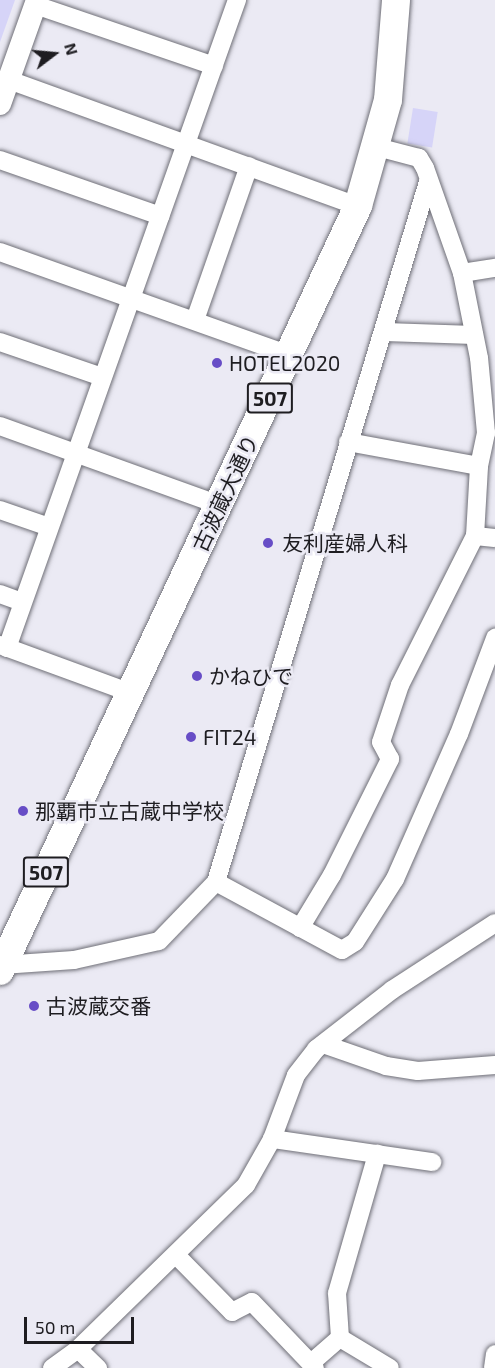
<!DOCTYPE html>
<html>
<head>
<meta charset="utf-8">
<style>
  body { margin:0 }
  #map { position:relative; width:495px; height:1368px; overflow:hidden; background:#ebeaf4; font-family:"Exo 2","Noto Sans JP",sans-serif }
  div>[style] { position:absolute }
  .green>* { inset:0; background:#d6d4f8; transform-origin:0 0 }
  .roads { filter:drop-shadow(0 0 2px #6f6f77) drop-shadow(0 0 2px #6f6f77) }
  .minor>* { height:18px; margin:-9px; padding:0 9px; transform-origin:9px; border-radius:9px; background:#fff }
  .tertiary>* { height:22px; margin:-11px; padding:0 11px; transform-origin:11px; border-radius:11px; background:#fff }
  .trunk>* { height:28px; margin:-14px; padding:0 14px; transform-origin:14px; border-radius:14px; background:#fff }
  .dots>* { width:16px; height:16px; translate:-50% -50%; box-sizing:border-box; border:3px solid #ebeaf4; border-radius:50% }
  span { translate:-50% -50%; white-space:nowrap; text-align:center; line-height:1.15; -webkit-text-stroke:5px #ebeaf4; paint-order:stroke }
  .shield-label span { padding:2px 4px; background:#ebeaf4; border:2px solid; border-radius:4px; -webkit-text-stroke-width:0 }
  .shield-label { font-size:20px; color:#1e1d21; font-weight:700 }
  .poi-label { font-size:21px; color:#1e1d21 }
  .left { translate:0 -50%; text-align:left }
  .street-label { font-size:21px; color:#1e1d21 }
  .north { position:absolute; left:24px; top:24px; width:60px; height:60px; -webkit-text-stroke:4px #ebeaf4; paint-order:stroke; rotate:74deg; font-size:16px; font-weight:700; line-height:24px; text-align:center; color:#1e1d21 }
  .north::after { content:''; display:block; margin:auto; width:21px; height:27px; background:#1e1d21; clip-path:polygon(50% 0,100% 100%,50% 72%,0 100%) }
  .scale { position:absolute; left:24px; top:1317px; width:110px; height:27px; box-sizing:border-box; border:3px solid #1e1d21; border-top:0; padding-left:8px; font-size:18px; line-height:21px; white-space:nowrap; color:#1e1d21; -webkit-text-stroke:4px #ebeaf4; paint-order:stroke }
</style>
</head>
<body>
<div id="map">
  <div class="green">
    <i style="clip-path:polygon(0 0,15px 0,0 42px)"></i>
    <i style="left:413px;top:108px;width:25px;height:36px;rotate:9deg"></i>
  </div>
  <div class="roads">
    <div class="minor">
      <i style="left:35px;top:5px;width:189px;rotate:18.8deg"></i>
      <i style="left:9px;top:80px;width:371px;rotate:19.9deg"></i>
      <i style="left:0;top:160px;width:170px;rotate:19.2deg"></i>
      <i style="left:0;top:252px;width:308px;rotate:19.6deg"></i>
      <i style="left:462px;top:273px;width:33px;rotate:-9deg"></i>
      <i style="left:195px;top:320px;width:163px;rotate:-70.7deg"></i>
      <i style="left:385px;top:332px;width:89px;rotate:1.9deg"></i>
      <i style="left:0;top:342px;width:108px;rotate:18.9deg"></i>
      <i style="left:0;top:426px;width:234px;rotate:19.8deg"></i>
      <i style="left:348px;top:442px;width:133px;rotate:10.4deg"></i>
      <i style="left:0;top:510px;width:52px;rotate:19.1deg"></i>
      <i style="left:475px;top:536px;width:20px;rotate:6deg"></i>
      <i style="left:0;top:594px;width:23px;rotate:20deg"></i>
      <i style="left:0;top:645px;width:140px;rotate:20.1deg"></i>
      <i style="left:7px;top:648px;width:688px;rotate:-70.46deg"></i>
      <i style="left:216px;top:882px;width:143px;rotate:28.4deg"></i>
      <i style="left:342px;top:950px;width:15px;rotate:-32deg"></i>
      <i style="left:355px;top:942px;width:75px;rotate:-57.6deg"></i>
      <i style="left:395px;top:879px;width:158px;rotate:-66.2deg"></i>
      <i style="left:459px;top:734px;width:103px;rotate:-69.4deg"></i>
      <i style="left:300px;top:928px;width:62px;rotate:-58.9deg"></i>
      <i style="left:332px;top:875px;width:130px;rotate:-63.4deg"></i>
      <i style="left:390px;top:759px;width:19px;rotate:-118deg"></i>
      <i style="left:381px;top:742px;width:60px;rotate:-71.6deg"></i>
      <i style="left:400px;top:685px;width:167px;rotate:-63.3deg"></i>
      <i style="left:475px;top:536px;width:70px;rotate:-86.7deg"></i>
      <i style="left:479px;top:466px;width:34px;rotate:-78deg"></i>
      <i style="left:486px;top:433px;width:75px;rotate:-95.3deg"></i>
      <i style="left:479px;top:358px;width:87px;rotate:-101.3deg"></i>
      <i style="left:462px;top:273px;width:111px;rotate:-109.4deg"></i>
      <i style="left:425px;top:168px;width:12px;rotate:-121deg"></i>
      <i style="left:419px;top:158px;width:43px;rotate:-165.3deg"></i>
      <i style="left:2px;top:965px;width:72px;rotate:-4deg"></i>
      <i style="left:74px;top:960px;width:87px;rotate:-12.6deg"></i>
      <i style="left:159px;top:941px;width:82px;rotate:-46deg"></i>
      <i style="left:216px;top:882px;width:731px;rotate:-73.15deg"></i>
      <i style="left:323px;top:1044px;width:67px;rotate:19.2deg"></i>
      <i style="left:386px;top:1066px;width:32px;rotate:9deg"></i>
      <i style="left:418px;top:1071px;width:77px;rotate:-4.5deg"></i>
      <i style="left:272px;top:1139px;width:162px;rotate:8.2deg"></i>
      <i style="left:176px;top:1255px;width:80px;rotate:45.5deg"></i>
      <i style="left:232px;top:1312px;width:22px;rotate:-27deg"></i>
      <i style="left:252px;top:1302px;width:91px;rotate:46.3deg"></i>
      <i style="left:340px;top:1338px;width:58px;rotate:31deg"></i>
      <i style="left:78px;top:1349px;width:28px;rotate:44deg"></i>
      <i style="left:311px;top:1363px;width:38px;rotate:-41deg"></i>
      <i style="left:340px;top:1338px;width:45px;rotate:-93.8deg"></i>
      <i style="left:337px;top:1293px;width:145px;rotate:-73.9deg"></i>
      <i style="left:52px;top:1368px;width:32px;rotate:-36deg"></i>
      <i style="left:78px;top:1349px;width:235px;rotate:-44.3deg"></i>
      <i style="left:246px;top:1185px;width:53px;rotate:-60.5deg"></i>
      <i style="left:272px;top:1139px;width:68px;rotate:-69.4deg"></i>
      <i style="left:296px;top:1075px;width:33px;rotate:-52deg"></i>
      <i style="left:316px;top:1049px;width:96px;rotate:-37.8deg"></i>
      <i style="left:392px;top:990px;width:123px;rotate:-33deg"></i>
      <i style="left:493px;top:1368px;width:14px;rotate:-82deg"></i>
    </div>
    <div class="tertiary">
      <i style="left:0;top:104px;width:110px;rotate:-70.4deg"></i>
    </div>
    <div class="trunk">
      <i style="left:0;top:971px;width:845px;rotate:-64.92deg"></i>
      <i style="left:358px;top:206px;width:110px;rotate:-74.2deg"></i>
      <i style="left:388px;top:100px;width:100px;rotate:-85.4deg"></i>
    </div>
  </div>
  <div class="dots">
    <i style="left:217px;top:363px;background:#674dc6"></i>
    <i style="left:268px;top:543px;background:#674dc6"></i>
    <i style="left:197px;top:676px;background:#674dc6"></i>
    <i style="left:191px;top:737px;background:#674dc6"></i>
    <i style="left:23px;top:811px;background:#674dc6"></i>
    <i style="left:34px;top:1006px;background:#674dc6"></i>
  </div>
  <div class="shield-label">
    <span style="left:270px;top:398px">507</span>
    <span style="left:46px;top:872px">507</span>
  </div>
  <div class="poi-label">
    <span class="left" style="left:229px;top:363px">HOTEL2020</span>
    <span class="left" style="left:282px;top:543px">友利産婦人科</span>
    <span class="left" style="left:209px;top:676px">かねひで</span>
    <span class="left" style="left:203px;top:737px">FIT24</span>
    <span class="left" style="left:35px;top:811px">那覇市立古蔵中学校</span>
    <span class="left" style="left:46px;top:1006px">古波蔵交番</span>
  </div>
  <div class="street-label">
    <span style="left:225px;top:493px;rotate:-65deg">古波蔵大通り</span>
  </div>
  <div class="north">N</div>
  <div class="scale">50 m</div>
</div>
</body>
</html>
